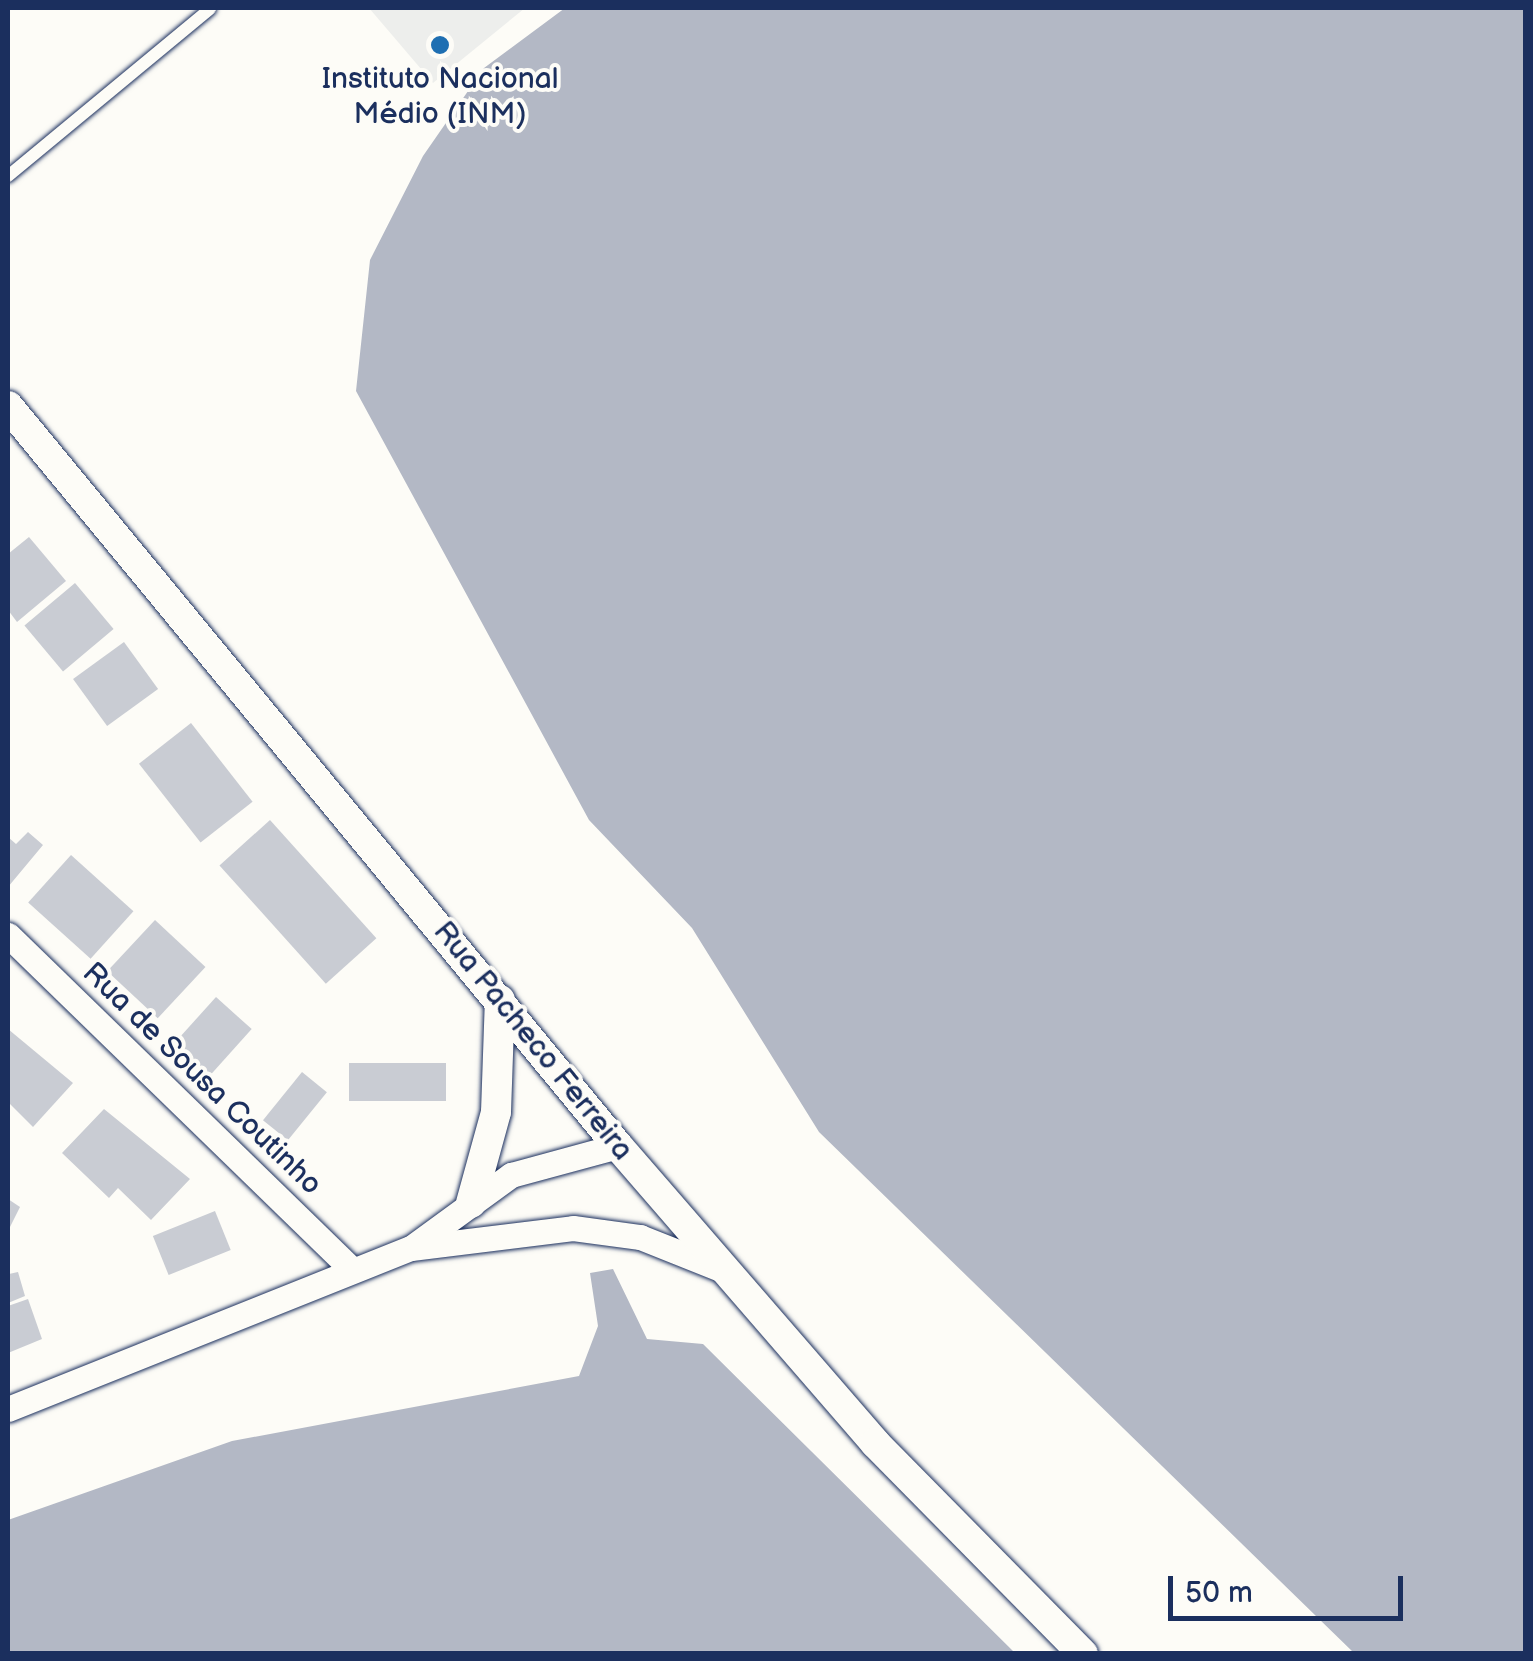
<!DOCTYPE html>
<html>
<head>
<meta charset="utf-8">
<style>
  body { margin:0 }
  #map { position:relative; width:1533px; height:1661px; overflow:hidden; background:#fdfcf7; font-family:"Balsamiq Sans",sans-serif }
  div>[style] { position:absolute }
  .built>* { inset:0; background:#edeeec }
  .water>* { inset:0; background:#b3b8c5 }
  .building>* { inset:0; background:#c9ccd3; transform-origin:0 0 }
  .roads { filter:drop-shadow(0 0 2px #1b2f5e) drop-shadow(0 0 2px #1b2f5e) }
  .service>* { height:12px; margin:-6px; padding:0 6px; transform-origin:6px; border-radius:6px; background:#fdfcf7 }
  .minor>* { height:25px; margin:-12.5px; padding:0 12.5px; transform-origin:12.5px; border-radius:12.5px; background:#fdfcf7 }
  .tertiary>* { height:30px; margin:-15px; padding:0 15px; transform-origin:15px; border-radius:15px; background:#fdfcf7 }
  .dots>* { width:28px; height:28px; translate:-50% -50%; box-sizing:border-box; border:5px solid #fdfcf7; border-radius:50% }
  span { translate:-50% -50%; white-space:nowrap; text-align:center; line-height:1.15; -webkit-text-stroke:8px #fdfcf7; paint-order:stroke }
  .poi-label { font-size:30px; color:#1b2f5e }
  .street-label { font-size:30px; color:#1b2f5e }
  .frame { position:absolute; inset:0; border:10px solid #1b2f5e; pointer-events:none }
  .scale { position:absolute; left:1168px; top:1576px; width:235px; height:45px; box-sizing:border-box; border:5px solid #1b2f5e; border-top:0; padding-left:12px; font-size:30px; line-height:35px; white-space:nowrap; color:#1b2f5e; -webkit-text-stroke:8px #fdfcf7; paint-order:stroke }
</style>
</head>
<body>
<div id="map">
  <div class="built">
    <i style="clip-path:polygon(369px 8px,525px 8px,433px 83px)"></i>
  </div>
  <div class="water">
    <i style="clip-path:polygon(565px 8px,1525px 8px,1525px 1653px,1354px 1653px,819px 1132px,692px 928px,589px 820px,356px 391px,370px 260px,423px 156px,484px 68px)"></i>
    <i style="clip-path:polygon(613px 1269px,647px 1339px,703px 1344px,1015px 1653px,8px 1653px,8px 1520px,232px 1441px,579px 1376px,598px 1326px,590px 1273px)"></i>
  </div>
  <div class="building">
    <i style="clip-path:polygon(29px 537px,66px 581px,17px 622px,8px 610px,8px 554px)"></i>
    <i style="left:75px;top:583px;width:60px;height:66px;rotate:50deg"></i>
    <i style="left:124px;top:642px;width:58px;height:63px;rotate:54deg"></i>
    <i style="left:191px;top:723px;width:100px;height:66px;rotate:52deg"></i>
    <i style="left:270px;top:820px;width:159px;height:68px;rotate:48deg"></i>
    <i style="clip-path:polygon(28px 832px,43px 845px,8px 887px,8px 837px,16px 844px)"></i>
    <i style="left:71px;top:855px;width:84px;height:64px;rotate:42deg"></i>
    <i style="left:155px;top:920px;width:69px;height:70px;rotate:43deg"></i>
    <i style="left:216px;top:997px;width:48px;height:63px;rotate:42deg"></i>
    <i style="clip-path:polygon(8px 1029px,73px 1083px,33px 1127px,8px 1102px)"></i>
    <i style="left:446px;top:1063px;width:38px;height:97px;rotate:90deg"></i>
    <i style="left:302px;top:1072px;width:32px;height:62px;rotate:39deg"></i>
    <i style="clip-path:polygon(104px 1109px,190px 1179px,151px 1220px,118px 1188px,109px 1198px,62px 1153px)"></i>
    <i style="clip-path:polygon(8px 1199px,20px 1207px,8px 1231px)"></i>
    <i style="left:215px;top:1211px;width:42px;height:67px;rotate:68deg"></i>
    <i style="clip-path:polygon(18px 1272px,25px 1296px,8px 1303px,9px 1274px)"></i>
    <i style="clip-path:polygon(28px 1299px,42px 1339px,8px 1353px,8px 1306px)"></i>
  </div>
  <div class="roads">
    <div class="service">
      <i style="left:8px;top:176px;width:262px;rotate:-39.6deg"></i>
    </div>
    <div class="minor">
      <i style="left:8px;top:935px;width:480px;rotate:44.2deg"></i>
      <i style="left:415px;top:1245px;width:119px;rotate:-36.1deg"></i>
      <i style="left:511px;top:1175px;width:111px;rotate:-15.2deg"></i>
      <i style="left:8px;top:1409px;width:434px;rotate:-21.8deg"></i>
      <i style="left:411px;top:1248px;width:163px;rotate:-7deg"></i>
      <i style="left:573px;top:1228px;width:68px;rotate:7.7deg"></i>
      <i style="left:640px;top:1237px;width:95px;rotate:21.7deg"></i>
    </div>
    <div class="tertiary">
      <i style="left:8px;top:406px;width:959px;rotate:50.5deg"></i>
      <i style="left:618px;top:1146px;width:393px;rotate:49.1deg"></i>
      <i style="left:875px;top:1443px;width:296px;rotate:45.4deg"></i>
      <i style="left:471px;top:1203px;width:94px;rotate:-74.6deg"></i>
      <i style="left:496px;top:1112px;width:112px;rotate:-88deg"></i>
    </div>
  </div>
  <div class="dots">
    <i style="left:440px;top:45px;background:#1f6fb2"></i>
  </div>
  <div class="poi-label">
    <span style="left:440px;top:96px">Instituto Nacional<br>Médio (INM)</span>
  </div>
  <div class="street-label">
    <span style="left:533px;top:1041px;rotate:51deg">Rua Pacheco Ferreira</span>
    <span style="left:202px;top:1079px;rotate:44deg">Rua de Sousa Coutinho</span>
  </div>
  <div class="frame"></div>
  <div class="scale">50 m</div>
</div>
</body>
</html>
